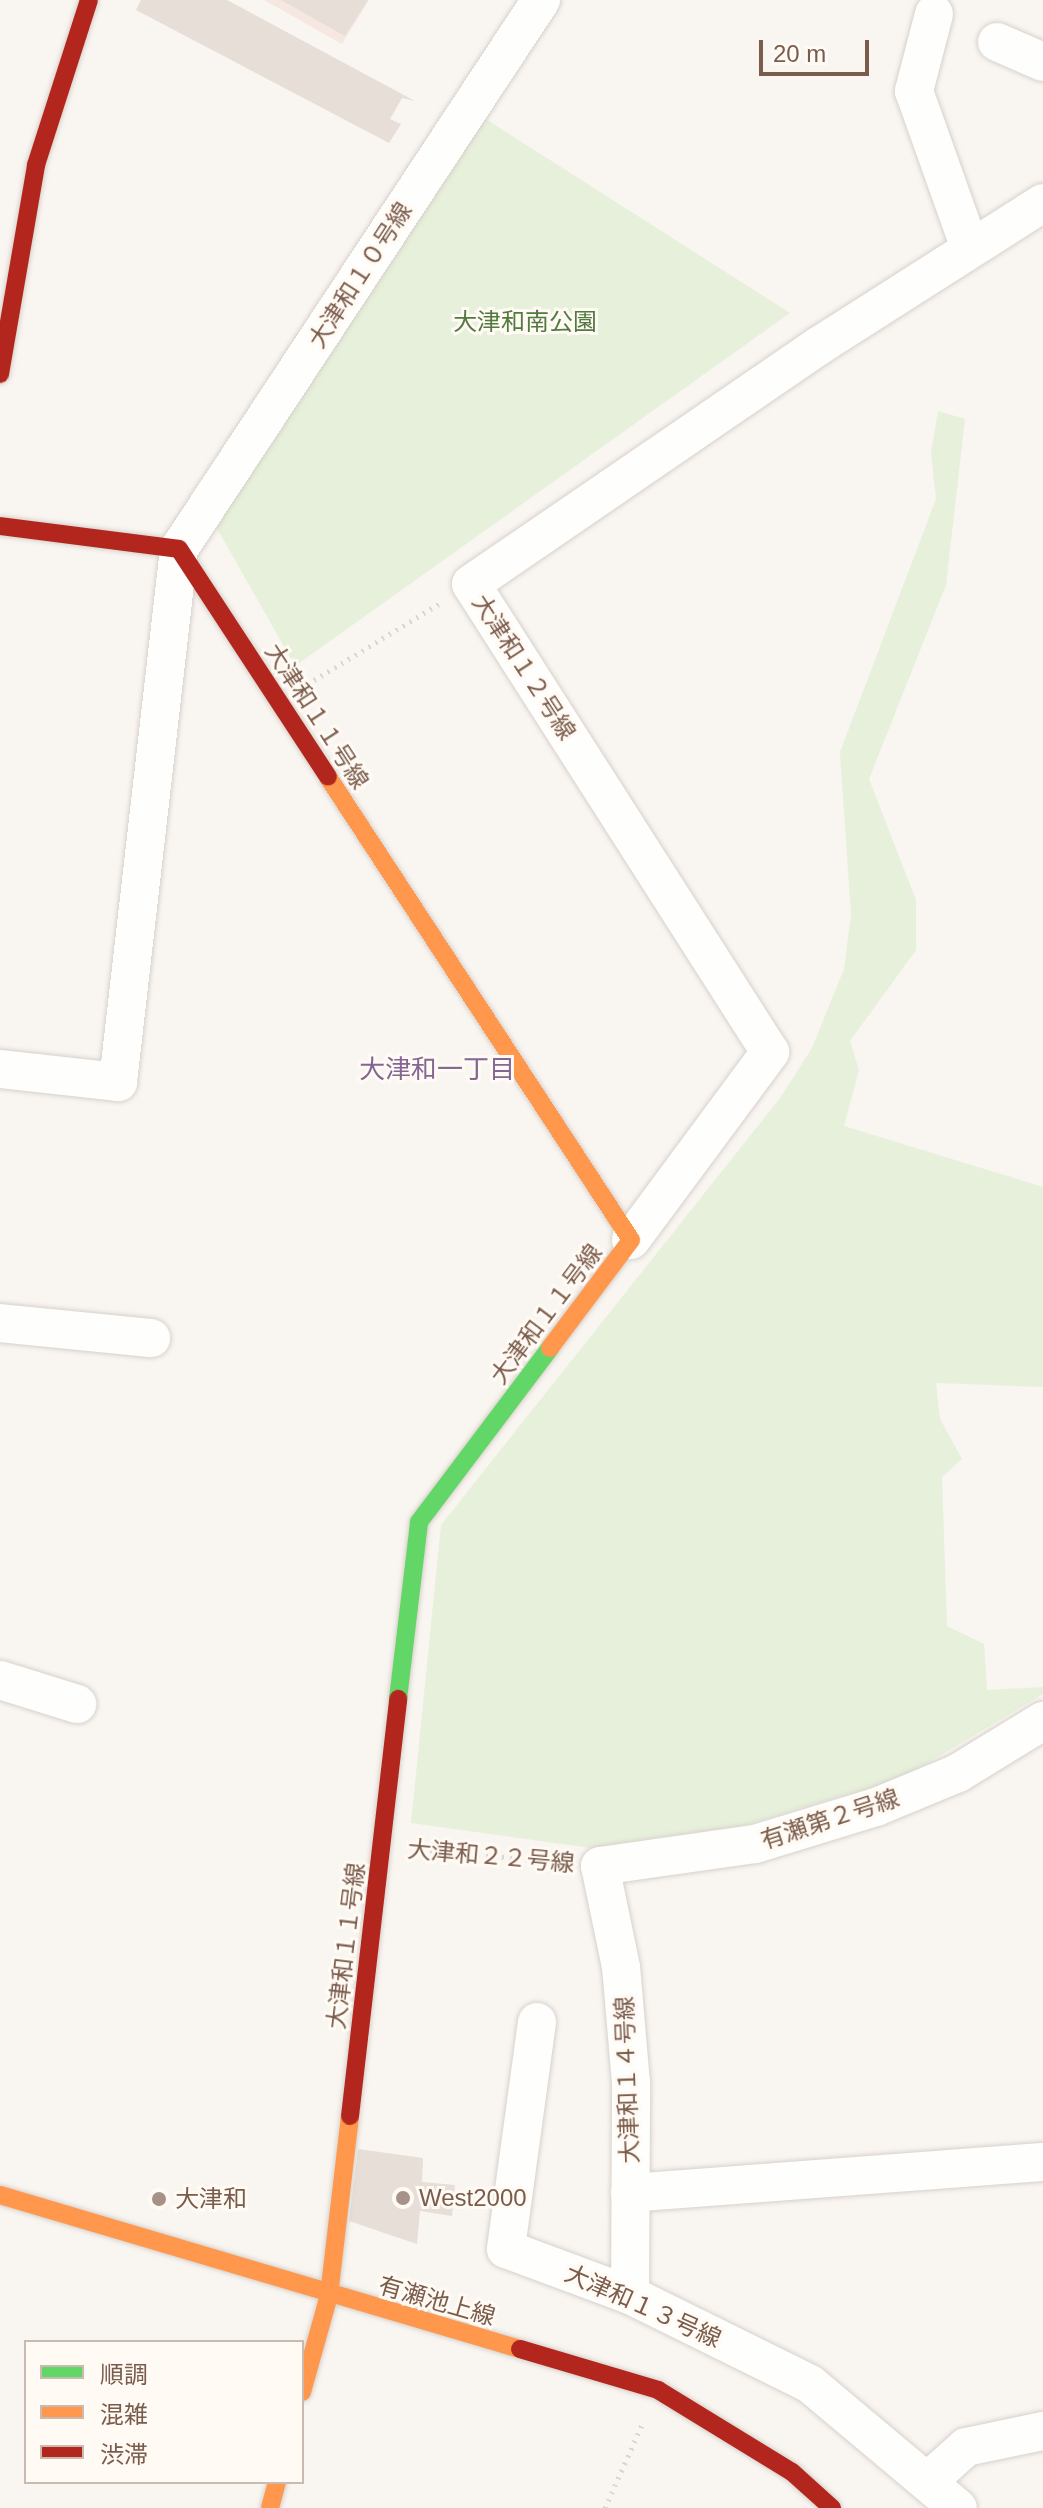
<!DOCTYPE html>
<html>
<head>
<meta charset="utf-8">
<style>
  body { margin:0 }
  #map { position:relative; width:1043px; height:2508px; overflow:hidden; background:#f9f5f0; font-family:Helvetica,"Noto Sans JP",sans-serif }
  div>[style] { position:absolute }
  .commercial>* { inset:0; background:#f6e8e1 }
  .green>* { inset:0; background:#e7f0db }
  .building>* { inset:0; background:#e6ded7 }
  .path>* { height:5px; margin-top:-2.5px; transform-origin:0; background:repeating-linear-gradient(90deg,#dcd5d0 0 2px,transparent 0 8px) }
  .roads { filter:drop-shadow(0 0 2px #d7d1cb) drop-shadow(0 0 2px #d7d1cb) }
  .street>* { height:38px; margin:-19px; padding:0 19px; transform-origin:19px; border-radius:19px; background:#fefefd }
  .fast>* { height:18px; margin:-9px; padding:0 9px; transform-origin:9px; border-radius:9px; background:#63d668 }
  .slow>* { height:18px; margin:-9px; padding:0 9px; transform-origin:9px; border-radius:9px; background:#ff974d }
  .jam>* { height:18px; margin:-9px; padding:0 9px; transform-origin:9px; border-radius:9px; background:#b3261e }
  .dots>* { width:22px; height:22px; translate:-50% -50%; box-sizing:border-box; border:4px solid #fffaf3; border-radius:50% }
  span { translate:-50% -50%; white-space:nowrap; text-align:center; line-height:1.15; -webkit-text-stroke:6px #fffaf3; paint-order:stroke }
  .street-label { font-size:24px; color:#7a5c4d }
  .park-label { font-size:24px; color:#537a41 }
  .poi-label { font-size:24px; color:#7a5c4d }
  .left { translate:0 -50%; text-align:left }
  .neighbourhood-label { font-size:26px; color:#846695 }
  .legend { position:absolute; left:24px; top:2340px; width:280px; height:144px; box-sizing:border-box; background:#fffaf3; border:2px solid #cabbb1; margin:0; padding:10px 14px; list-style:none; font-size:24px; color:#7a5c4d }
  .legend li { display:flex; align-items:center; gap:16px; height:40px }
  .legend b { width:40px; border:2px solid #cabbb1 }
  .scale { position:absolute; left:759px; top:40px; width:110px; height:36px; box-sizing:border-box; border:4px solid #7a5c4d; border-top:0; padding-left:10px; font-size:24px; line-height:28px; white-space:nowrap; color:#7a5c4d; -webkit-text-stroke:6px #fffaf3; paint-order:stroke }
</style>
</head>
<body>
<div id="map">
  <div class="commercial">
    <i style="clip-path:polygon(264px 0,369px 0,342px 44px)"></i>
  </div>
  <div class="green">
    <i style="clip-path:polygon(484px 118px,790px 313px,295px 666px,214px 523px)"></i>
    <i style="clip-path:polygon(938px 411px,965px 419px,946px 585px,869px 779px,916px 900px,916px 950px,850px 1041px,859px 1070px,844px 1126px,1043px 1187px,1043px 1387px,936px 1383px,940px 1419px,962px 1459px,942px 1477px,947px 1626px,984px 1644px,987px 1690px,1043px 1687px,1043px 1694px,904px 1777px,742px 1826px,591px 1848px,411px 1823px,441px 1525px,780px 1098px,812px 1048px,844px 969px,851px 915px,840px 752px,936px 499px,931px 453px)"></i>
  </div>
  <div class="building">
    <i style="clip-path:polygon(141px 0,227px 0,415px 101px,402px 98px,390px 119px,401px 124px,389px 143px,136px 10px)"></i>
    <i style="clip-path:polygon(281px 0,368px 0,345px 36px)"></i>
    <i style="clip-path:polygon(358px 2149px,423px 2158px,422px 2182px,455px 2185px,452px 2216px,420px 2211px,417px 2244px,349px 2221px)"></i>
  </div>
  <div class="path">
    <i style="left:314px;top:680px;width:150px;rotate:-31.4deg"></i>
    <i style="left:422px;top:1849px;width:143px;rotate:5.6deg"></i>
    <i style="left:605px;top:2508px;width:91px;rotate:-66deg"></i>
  </div>
  <div class="roads">
    <div class="street">
      <i style="left:934px;top:14px;width:80px;rotate:104.6deg"></i>
      <i style="left:914px;top:91px;width:167px;rotate:70.4deg"></i>
      <i style="left:997px;top:42px;width:50px;rotate:23.5deg"></i>
      <i style="left:0;top:1069px;width:119px;rotate:6.3deg"></i>
      <i style="left:118px;top:1082px;width:536px;rotate:-83.47deg"></i>
      <i style="left:179px;top:549px;width:658px;rotate:-56.6deg"></i>
      <i style="left:631px;top:1240px;width:234px;rotate:-53.5deg"></i>
      <i style="left:770px;top:1052px;width:555px;rotate:-122.57deg"></i>
      <i style="left:471px;top:584px;width:423px;rotate:-34.4deg"></i>
      <i style="left:820px;top:345px;width:264px;rotate:-32.5deg"></i>
      <i style="left:0;top:1323px;width:152px;rotate:5.7deg"></i>
      <i style="left:0;top:1680px;width:81px;rotate:17.3deg"></i>
      <i style="left:537px;top:2022px;width:229px;rotate:97.8deg"></i>
      <i style="left:506px;top:2249px;width:132px;rotate:20.4deg"></i>
      <i style="left:630px;top:2295px;width:201px;rotate:26.3deg"></i>
      <i style="left:810px;top:2384px;width:193px;rotate:40deg"></i>
      <i style="left:630px;top:2193px;width:414px;rotate:-4.3deg"></i>
      <i style="left:630px;top:2295px;width:212px;rotate:-89.7deg"></i>
      <i style="left:631px;top:2083px;width:116px;rotate:-94.9deg"></i>
      <i style="left:621px;top:1967px;width:103px;rotate:-101.7deg"></i>
      <i style="left:600px;top:1866px;width:157px;rotate:-8.1deg"></i>
      <i style="left:755px;top:1844px;width:127px;rotate:-17deg"></i>
      <i style="left:876px;top:1807px;width:89px;rotate:-22.5deg"></i>
      <i style="left:958px;top:1773px;width:100px;rotate:-31.5deg"></i>
      <i style="left:927px;top:2482px;width:52px;rotate:-41.9deg"></i>
      <i style="left:966px;top:2447px;width:79px;rotate:-11.7deg"></i>
    </div>
    <div class="fast">
      <i style="left:398px;top:1699px;width:178px;rotate:-83.2deg"></i>
      <i style="left:419px;top:1522px;width:218px;rotate:-53deg"></i>
    </div>
    <div class="slow">
      <i style="left:328px;top:777px;width:553px;rotate:56.8deg"></i>
      <i style="left:631px;top:1240px;width:135px;rotate:126.9deg"></i>
      <i style="left:0;top:2195px;width:542px;rotate:16.5deg"></i>
      <i style="left:302px;top:2392px;width:101px;rotate:-74.4deg"></i>
      <i style="left:329px;top:2295px;width:180px;rotate:-83.3deg"></i>
      <i style="left:270px;top:2508px;width:27px;rotate:-75deg"></i>
    </div>
    <div class="jam">
      <i style="left:0;top:374px;width:212px;rotate:-80.2deg"></i>
      <i style="left:36px;top:165px;width:173px;rotate:-72.2deg"></i>
      <i style="left:0;top:526px;width:180px;rotate:7.3deg"></i>
      <i style="left:179px;top:549px;width:272px;rotate:56.8deg"></i>
      <i style="left:350px;top:2116px;width:420px;rotate:-83.4deg"></i>
      <i style="left:520px;top:2349px;width:144px;rotate:16.5deg"></i>
      <i style="left:658px;top:2390px;width:157px;rotate:31.5deg"></i>
      <i style="left:792px;top:2472px;width:54px;rotate:42deg"></i>
    </div>
  </div>
  <div class="dots">
    <i style="left:403px;top:2198px;background:#a69286"></i>
    <i style="left:159px;top:2199px;background:#a69286"></i>
  </div>
  <div class="street-label">
    <span style="left:360px;top:275px;rotate:-57deg">大津和１０号線</span>
    <span style="left:524px;top:667px;rotate:57deg">大津和１２号線</span>
    <span style="left:317px;top:716px;rotate:57deg">大津和１１号線</span>
    <span style="left:546px;top:1314px;rotate:-53deg">大津和１１号線</span>
    <span style="left:830px;top:1819px;rotate:-18deg">有瀬第２号線</span>
    <span style="left:491px;top:1856px;rotate:5deg">大津和２２号線</span>
    <span style="left:346px;top:1946px;rotate:-83deg">大津和１１号線</span>
    <span style="left:627px;top:2080px;rotate:-92deg">大津和１４号線</span>
    <span style="left:437px;top:2301px;rotate:16deg">有瀬池上線</span>
    <span style="left:643px;top:2306px;rotate:24deg">大津和１３号線</span>
  </div>
  <div class="park-label">
    <span style="left:525px;top:322px">大津和南公園</span>
  </div>
  <div class="poi-label">
    <span class="left" style="left:419px;top:2198px">West2000</span>
    <span class="left" style="left:175px;top:2199px">大津和</span>
  </div>
  <div class="neighbourhood-label">
    <span style="left:437px;top:1070px">大津和一丁目</span>
  </div>
  <ul class="legend">
  <li><b style="height:10px;background:#63d668"></b>順調</li>
  <li><b style="height:10px;background:#ff974d"></b>混雑</li>
  <li><b style="height:10px;background:#b3261e"></b>渋滞</li>
  </ul>
  <div class="scale">20 m</div>
</div>
</body>
</html>
